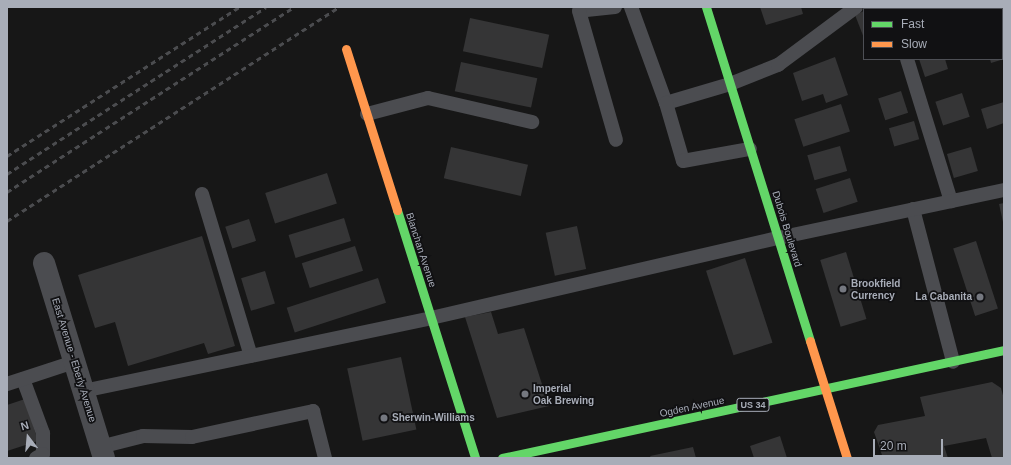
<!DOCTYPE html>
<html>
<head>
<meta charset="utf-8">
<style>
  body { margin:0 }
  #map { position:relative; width:1011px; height:465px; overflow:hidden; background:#171717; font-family:Helvetica,sans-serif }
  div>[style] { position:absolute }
  .building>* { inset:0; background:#353536; transform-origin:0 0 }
  .lane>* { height:14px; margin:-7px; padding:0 7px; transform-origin:7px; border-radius:7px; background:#4b4c50 }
  .street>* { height:22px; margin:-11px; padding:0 11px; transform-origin:11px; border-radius:11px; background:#4b4c50 }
  .fast>* { height:9px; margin:-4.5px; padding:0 4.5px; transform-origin:4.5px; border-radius:4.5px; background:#63d668 }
  .slow>* { height:9px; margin:-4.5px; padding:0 4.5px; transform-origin:4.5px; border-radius:4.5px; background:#ff974d }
  .rail>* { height:3px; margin-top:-1.5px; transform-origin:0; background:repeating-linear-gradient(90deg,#4b4c4f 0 5px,transparent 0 9px) }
  .dots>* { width:11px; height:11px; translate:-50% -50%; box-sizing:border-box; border:2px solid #111113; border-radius:50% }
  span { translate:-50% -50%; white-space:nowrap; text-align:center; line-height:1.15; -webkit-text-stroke:3.5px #111113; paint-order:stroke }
  .shield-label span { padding:1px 3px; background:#111113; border:1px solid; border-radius:3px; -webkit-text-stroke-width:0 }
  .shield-label { font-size:9px; color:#a8adb8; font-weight:700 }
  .street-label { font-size:10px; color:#a8adb8 }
  .poi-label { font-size:10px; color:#a8adb8; font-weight:700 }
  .left { translate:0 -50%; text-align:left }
  .right { translate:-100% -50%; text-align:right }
  .frame { position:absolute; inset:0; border:8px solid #a8adb8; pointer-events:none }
  .legend { position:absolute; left:863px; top:8px; width:140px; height:52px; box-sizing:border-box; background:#111113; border:1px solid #4d4f55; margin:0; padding:5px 7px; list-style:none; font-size:12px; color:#a8adb8 }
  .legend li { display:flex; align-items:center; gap:8px; height:20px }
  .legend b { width:20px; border:1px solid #4d4f55 }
  .north { position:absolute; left:8px; top:417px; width:40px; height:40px; -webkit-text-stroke:3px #111113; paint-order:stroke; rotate:344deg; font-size:11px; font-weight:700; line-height:16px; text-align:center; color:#a8adb8 }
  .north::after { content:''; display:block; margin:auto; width:14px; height:18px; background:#a8adb8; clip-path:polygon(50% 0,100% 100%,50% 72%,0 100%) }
  .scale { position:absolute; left:873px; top:439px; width:70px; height:18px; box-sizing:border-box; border:2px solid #a8adb8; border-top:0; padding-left:5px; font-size:12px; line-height:14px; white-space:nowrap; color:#a8adb8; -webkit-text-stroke:3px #111113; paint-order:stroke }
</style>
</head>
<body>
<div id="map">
  <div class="building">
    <i style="clip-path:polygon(760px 7px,801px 7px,803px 14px,766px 25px)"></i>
    <i style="left:905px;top:7px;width:36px;height:2px"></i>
    <i style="clip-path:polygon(973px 7px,1004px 7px,1004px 14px,1002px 15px,1002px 9px)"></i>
    <i style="clip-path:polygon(864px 11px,864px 38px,855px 15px)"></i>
    <i style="left:470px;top:18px;width:81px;height:34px;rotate:12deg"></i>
    <i style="clip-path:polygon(1004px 38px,1004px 59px,991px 63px,990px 59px,1002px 59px)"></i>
    <i style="clip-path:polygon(835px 57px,848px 95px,826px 103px,823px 94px,802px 101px,793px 73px)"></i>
    <i style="clip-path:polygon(919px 59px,945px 59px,948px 69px,925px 77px)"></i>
    <i style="left:461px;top:62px;width:78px;height:30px;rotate:12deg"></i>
    <i style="left:901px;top:91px;width:23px;height:24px;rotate:72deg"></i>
    <i style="left:962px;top:93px;width:25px;height:28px;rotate:72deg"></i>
    <i style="clip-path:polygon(1004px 102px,1004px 123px,987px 129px,981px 109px)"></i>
    <i style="left:841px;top:104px;width:29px;height:49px;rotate:72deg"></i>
    <i style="left:914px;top:121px;width:19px;height:26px;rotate:74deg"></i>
    <i style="left:840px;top:146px;width:26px;height:34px;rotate:74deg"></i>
    <i style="left:451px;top:147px;width:79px;height:32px;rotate:13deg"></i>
    <i style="left:971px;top:147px;width:25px;height:25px;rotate:74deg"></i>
    <i style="left:327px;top:173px;width:32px;height:65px;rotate:72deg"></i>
    <i style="left:850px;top:178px;width:25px;height:36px;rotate:72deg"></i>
    <i style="clip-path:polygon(1004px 203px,1004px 222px,1003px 222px,999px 204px)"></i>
    <i style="left:344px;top:218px;width:24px;height:58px;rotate:73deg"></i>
    <i style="left:249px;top:219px;width:23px;height:25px;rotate:72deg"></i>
    <i style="left:577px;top:226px;width:44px;height:32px;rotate:78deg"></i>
    <i style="clip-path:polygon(202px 236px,235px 346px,208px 354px,204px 343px,128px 366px,115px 322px,95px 328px,78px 275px)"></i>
    <i style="left:976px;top:241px;width:71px;height:24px;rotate:72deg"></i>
    <i style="left:355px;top:246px;width:26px;height:56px;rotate:72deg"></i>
    <i style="left:846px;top:252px;width:70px;height:27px;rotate:73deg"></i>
    <i style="left:745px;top:258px;width:89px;height:41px;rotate:72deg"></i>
    <i style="left:265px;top:271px;width:34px;height:25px;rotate:73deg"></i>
    <i style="left:378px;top:278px;width:26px;height:96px;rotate:72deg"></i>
    <i style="clip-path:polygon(491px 312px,498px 334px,524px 328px,549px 406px,497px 418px,465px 317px)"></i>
    <i style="left:401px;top:357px;width:74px;height:55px;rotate:78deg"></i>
    <i style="clip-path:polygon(992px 382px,1001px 388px,1004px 399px,1004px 458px,992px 458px,986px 438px,944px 446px,948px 458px,883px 458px,874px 432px,878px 425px,925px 416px,920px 397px)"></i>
    <i style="clip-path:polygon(25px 399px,38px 441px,7px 451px,7px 405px)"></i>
    <i style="clip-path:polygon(780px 436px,787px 458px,754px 458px,750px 446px)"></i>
    <i style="clip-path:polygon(693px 447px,696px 458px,651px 458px,650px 456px)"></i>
  </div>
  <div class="lane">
    <i style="left:615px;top:7px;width:36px;rotate:174deg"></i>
    <i style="left:579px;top:11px;width:134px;rotate:74deg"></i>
    <i style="left:631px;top:7px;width:102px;rotate:70deg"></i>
    <i style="left:666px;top:103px;width:67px;rotate:-16.5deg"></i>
    <i style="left:730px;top:84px;width:52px;rotate:-21.6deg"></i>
    <i style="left:778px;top:65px;width:97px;rotate:-36.6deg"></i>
    <i style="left:891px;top:7px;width:2px;rotate:90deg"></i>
    <i style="left:907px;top:59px;width:149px;rotate:72.8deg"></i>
    <i style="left:666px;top:103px;width:60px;rotate:73.7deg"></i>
    <i style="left:683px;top:161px;width:68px;rotate:-10.2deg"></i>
    <i style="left:367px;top:114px;width:63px;rotate:-14.7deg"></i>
    <i style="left:428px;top:98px;width:107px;rotate:13deg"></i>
    <i style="left:202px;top:194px;width:169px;rotate:73.2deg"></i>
    <i style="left:913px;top:209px;width:158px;rotate:75.3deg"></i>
    <i style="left:23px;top:379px;width:58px;rotate:69.7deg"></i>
    <i style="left:43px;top:433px;width:21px;rotate:90deg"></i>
    <i style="left:43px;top:454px;width:8px;rotate:150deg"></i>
    <i style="left:7px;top:384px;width:71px;rotate:-18.2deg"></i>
    <i style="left:83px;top:391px;width:356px;rotate:-11.8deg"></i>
    <i style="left:431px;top:318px;width:356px;rotate:-13deg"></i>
    <i style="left:778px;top:238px;width:231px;rotate:-12deg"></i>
    <i style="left:100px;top:447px;width:44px;rotate:-14.3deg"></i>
    <i style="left:143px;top:436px;width:49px;rotate:1.2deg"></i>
    <i style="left:192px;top:437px;width:124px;rotate:-12.1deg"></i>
    <i style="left:313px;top:411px;width:49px;rotate:75.7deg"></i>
  </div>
  <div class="street">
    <i style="left:44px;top:263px;width:204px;rotate:72.9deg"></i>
  </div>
  <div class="fast">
    <i style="left:706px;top:7px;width:350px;rotate:72.7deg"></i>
    <i style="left:397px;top:210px;width:260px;rotate:72.5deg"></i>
    <i style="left:502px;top:458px;width:513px;rotate:-12.14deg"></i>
  </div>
  <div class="slow">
    <i style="left:346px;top:49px;width:169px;rotate:72.4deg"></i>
    <i style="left:810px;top:341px;width:123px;rotate:72.5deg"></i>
  </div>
  <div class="rail">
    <i style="left:7px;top:156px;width:276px;rotate:-32.7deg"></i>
    <i style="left:7px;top:174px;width:308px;rotate:-32.8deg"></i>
    <i style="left:7px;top:192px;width:341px;rotate:-32.8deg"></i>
    <i style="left:7px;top:221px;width:395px;rotate:-32.8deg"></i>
  </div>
  <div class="dots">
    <i style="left:843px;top:289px;background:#757880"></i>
    <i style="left:980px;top:297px;background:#757880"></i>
    <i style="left:525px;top:394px;background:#757880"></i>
    <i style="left:384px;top:418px;background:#757880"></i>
  </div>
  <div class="shield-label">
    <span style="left:753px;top:405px">US 34</span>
  </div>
  <div class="street-label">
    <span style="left:787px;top:229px;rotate:73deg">Dubois Boulevard</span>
    <span style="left:421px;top:250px;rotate:72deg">Blanchan Avenue</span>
    <span style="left:74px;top:360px;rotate:73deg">East Avenue - Eberly Avenue</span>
    <span style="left:692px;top:407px;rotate:-12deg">Ogden Avenue</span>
  </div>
  <div class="poi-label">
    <span class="left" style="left:851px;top:289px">Brookfield<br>Currency</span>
    <span class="right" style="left:972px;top:297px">La Cabanita</span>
    <span class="left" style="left:533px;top:394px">Imperial<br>Oak Brewing</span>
    <span class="left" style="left:392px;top:418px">Sherwin-Williams</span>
  </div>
  <div class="frame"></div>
  <ul class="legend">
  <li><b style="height:5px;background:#63d668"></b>Fast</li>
  <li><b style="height:5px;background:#ff974d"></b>Slow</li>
  </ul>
  <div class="north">N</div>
  <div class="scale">20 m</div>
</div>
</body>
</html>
